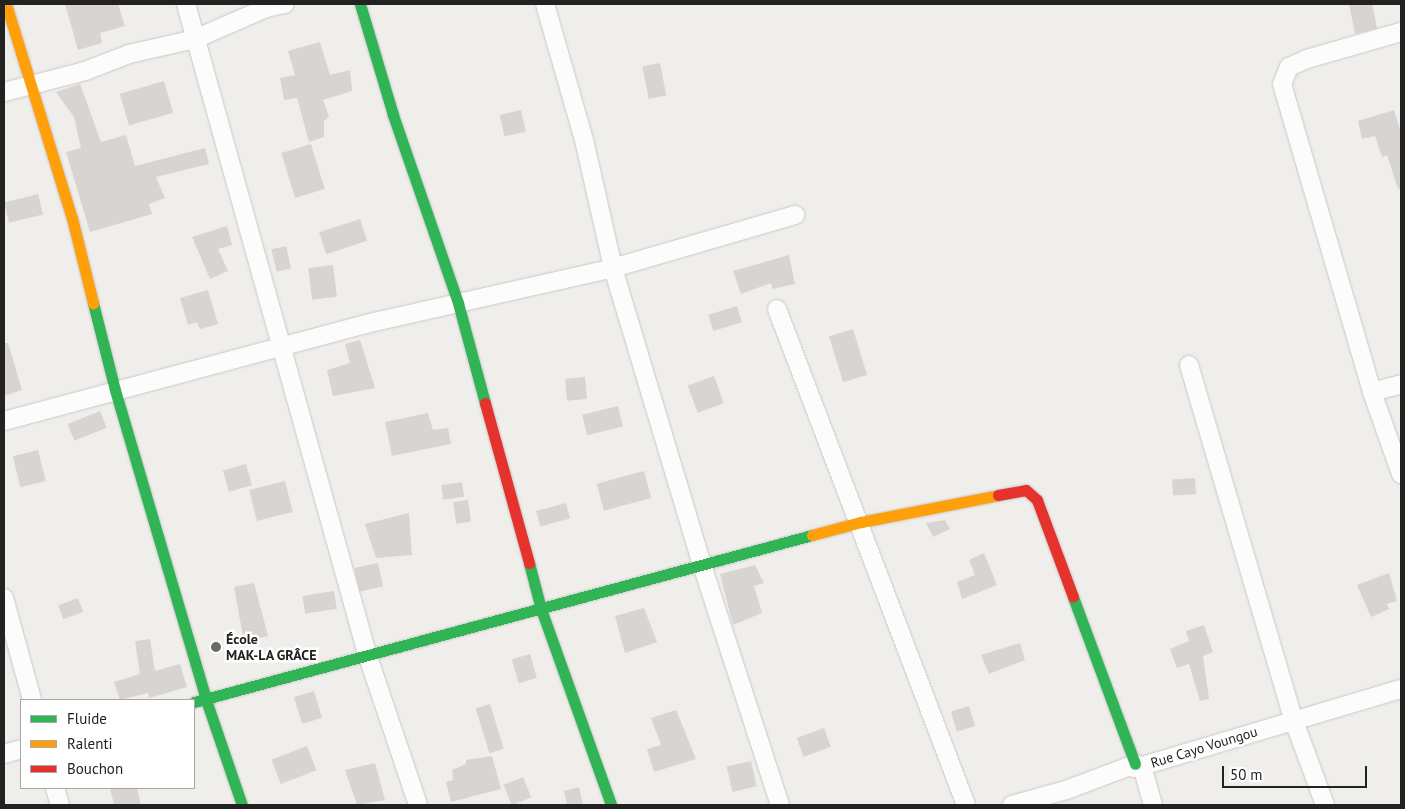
<!DOCTYPE html>
<html>
<head>
<meta charset="utf-8">
<style>
  body { margin:0 }
  #map { position:relative; width:1405px; height:809px; overflow:hidden; background:#f0eeeb; font-family:"PT Sans",sans-serif }
  div>[style] { position:absolute }
  .building>* { inset:0; background:#d7d4d2; transform-origin:0 0 }
  .roads { filter:drop-shadow(0 0 1px #c9c8c7) drop-shadow(0 0 1px #c9c8c7) }
  .street>* { height:18px; margin:-9px; padding:0 9px; transform-origin:9px; border-radius:9px; background:#fdfcfc }
  .fast>* { height:11px; margin:-5.5px; padding:0 5.5px; transform-origin:5.5px; border-radius:5.5px; background:#30b455 }
  .slow>* { height:11px; margin:-5.5px; padding:0 5.5px; transform-origin:5.5px; border-radius:5.5px; background:#ff9f0a }
  .jam>* { height:11px; margin:-5.5px; padding:0 5.5px; transform-origin:5.5px; border-radius:5.5px; background:#e5322d }
  .dots>* { width:14px; height:14px; translate:-50% -50%; box-sizing:border-box; border:2px solid #fff; border-radius:50% }
  span { translate:-50% -50%; white-space:nowrap; text-align:center; line-height:1.15; -webkit-text-stroke:5px #fff; paint-order:stroke }
  .poi-label { font-size:14px; color:#222; font-weight:700 }
  .left { translate:0 -50%; text-align:left }
  .street-label { font-size:14px; color:#222 }
  .frame { position:absolute; inset:0; border:5px solid #222; pointer-events:none }
  .legend { position:absolute; left:20px; top:699px; width:175px; height:90px; box-sizing:border-box; background:#fff; border:1px solid #a7a7a7; margin:0; padding:6px 9px; list-style:none; font-size:15px; color:#222 }
  .legend li { display:flex; align-items:center; gap:10px; height:25px }
  .legend b { width:25px; border:1px solid #a7a7a7 }
  .scale { position:absolute; left:1222px; top:766px; width:145px; height:22px; box-sizing:border-box; border:2px solid #222; border-top:0; padding-left:6px; font-size:15px; line-height:18px; white-space:nowrap; color:#222; -webkit-text-stroke:4px #fff; paint-order:stroke }
</style>
</head>
<body>
<div id="map">
  <div class="building">
    <i style="clip-path:polygon(65px 4px,118px 4px,125px 26px,100px 33px,102px 43px,78px 50px)"></i>
    <i style="clip-path:polygon(1349px 4px,1372px 4px,1377px 28px,1355px 34px)"></i>
    <i style="clip-path:polygon(320px 42px,330px 75px,350px 70px,352px 91px,323px 100px,329px 117px,324px 121px,324px 137px,309px 142px,297px 98px,284px 100px,280px 78px,295px 75px,288px 51px)"></i>
    <i style="left:660px;top:63px;width:33px;height:18px;rotate:79deg"></i>
    <i style="left:164px;top:81px;width:33px;height:46px;rotate:74deg"></i>
    <i style="clip-path:polygon(80px 84px,101px 142px,126px 135px,135px 166px,205px 148px,209px 164px,156px 177px,165px 198px,149px 204px,152px 214px,90px 232px,66px 152px,81px 148px,74px 117px,56px 92px)"></i>
    <i style="left:521px;top:110px;width:22px;height:22px;rotate:77deg"></i>
    <i style="clip-path:polygon(1394px 110px,1401px 133px,1401px 188px,1398px 189px,1387px 155px,1382px 157px,1375px 136px,1362px 139px,1358px 121px)"></i>
    <i style="left:311px;top:144px;width:47px;height:31px;rotate:73deg"></i>
    <i style="left:38px;top:194px;width:21px;height:35px;rotate:76deg"></i>
    <i style="left:360px;top:219px;width:23px;height:43px;rotate:72deg"></i>
    <i style="clip-path:polygon(227px 226px,232px 245px,218px 249px,228px 271px,210px 279px,192px 237px)"></i>
    <i style="left:286px;top:246px;width:23px;height:15px;rotate:77deg"></i>
    <i style="clip-path:polygon(789px 255px,795px 284px,772px 289px,771px 283px,741px 294px,733px 271px)"></i>
    <i style="left:333px;top:265px;width:32px;height:25px;rotate:83deg"></i>
    <i style="clip-path:polygon(208px 290px,218px 324px,200px 329px,197px 322px,188px 325px,180px 298px)"></i>
    <i style="left:737px;top:306px;width:17px;height:30px;rotate:73deg"></i>
    <i style="left:853px;top:329px;width:48px;height:25px;rotate:73deg"></i>
    <i style="clip-path:polygon(360px 340px,375px 388px,333px 396px,327px 370px,350px 363px,345px 344px)"></i>
    <i style="clip-path:polygon(4px 343px,8px 343px,22px 390px,4px 396px)"></i>
    <i style="left:714px;top:376px;width:29px;height:28px;rotate:70deg"></i>
    <i style="left:585px;top:377px;width:22px;height:20px;rotate:85deg"></i>
    <i style="left:618px;top:406px;width:21px;height:37px;rotate:76deg"></i>
    <i style="left:100px;top:411px;width:18px;height:35px;rotate:68deg"></i>
    <i style="clip-path:polygon(428px 413px,433px 430px,448px 428px,451px 444px,392px 456px,385px 422px)"></i>
    <i style="left:38px;top:450px;width:32px;height:26px;rotate:76deg"></i>
    <i style="left:246px;top:464px;width:22px;height:24px;rotate:74deg"></i>
    <i style="left:644px;top:471px;width:28px;height:49px;rotate:75deg"></i>
    <i style="left:1195px;top:478px;width:16px;height:23px;rotate:86deg"></i>
    <i style="left:285px;top:481px;width:32px;height:37px;rotate:76deg"></i>
    <i style="left:462px;top:482px;width:15px;height:21px;rotate:82deg"></i>
    <i style="left:468px;top:500px;width:22px;height:15px;rotate:82deg"></i>
    <i style="left:566px;top:503px;width:16px;height:31px;rotate:75deg"></i>
    <i style="clip-path:polygon(409px 513px,412px 555px,376px 558px,365px 524px)"></i>
    <i style="clip-path:polygon(945px 520px,950px 529px,933px 537px,926px 523px)"></i>
    <i style="clip-path:polygon(984px 553px,997px 585px,962px 599px,957px 582px,975px 575px,969px 560px)"></i>
    <i style="left:378px;top:563px;width:24px;height:24px;rotate:78deg"></i>
    <i style="clip-path:polygon(755px 565px,764px 583px,754px 586px,762px 613px,733px 625px,720px 574px)"></i>
    <i style="clip-path:polygon(1389px 573px,1397px 601px,1387px 604px,1389px 609px,1371px 617px,1357px 585px)"></i>
    <i style="clip-path:polygon(254px 583px,268px 636px,244px 642px,234px 587px)"></i>
    <i style="left:334px;top:591px;width:18px;height:32px;rotate:81deg"></i>
    <i style="left:78px;top:598px;width:15px;height:21px;rotate:70deg"></i>
    <i style="clip-path:polygon(644px 608px,657px 642px,625px 653px,615px 616px)"></i>
    <i style="clip-path:polygon(1204px 625px,1213px 652px,1203px 656px,1209px 699px,1200px 701px,1189px 664px,1177px 668px,1170px 649px,1189px 641px,1186px 631px)"></i>
    <i style="clip-path:polygon(150px 639px,155px 671px,180px 664px,187px 687px,149px 698px,148px 693px,120px 700px,114px 682px,140px 674px,135px 641px)"></i>
    <i style="clip-path:polygon(1020px 643px,1025px 660px,989px 674px,981px 655px)"></i>
    <i style="left:530px;top:654px;width:25px;height:19px;rotate:74deg"></i>
    <i style="left:314px;top:691px;width:28px;height:21px;rotate:73deg"></i>
    <i style="left:490px;top:704px;width:47px;height:15px;rotate:73deg"></i>
    <i style="left:969px;top:706px;width:21px;height:19px;rotate:73deg"></i>
    <i style="clip-path:polygon(676px 710px,696px 759px,654px 772px,647px 749px,661px 745px,651px 718px)"></i>
    <i style="left:824px;top:728px;width:20px;height:29px;rotate:70deg"></i>
    <i style="left:307px;top:746px;width:26px;height:38px;rotate:69deg"></i>
    <i style="clip-path:polygon(492px 756px,501px 789px,451px 802px,446px 782px,453px 780px,452px 770px,466px 764px,466px 760px)"></i>
    <i style="left:751px;top:761px;width:26px;height:25px;rotate:77deg"></i>
    <i style="clip-path:polygon(375px 763px,385px 800px,357px 805px,345px 770px)"></i>
    <i style="left:523px;top:777px;width:22px;height:21px;rotate:68deg"></i>
    <i style="clip-path:polygon(579px 787px,583px 805px,567px 805px,564px 791px)"></i>
    <i style="clip-path:polygon(110px 788px,137px 788px,141px 805px,114px 805px)"></i>
  </div>
  <div class="roads">
    <div class="street">
      <i style="left:186px;top:4px;width:678px;rotate:74.43deg"></i>
      <i style="left:368px;top:657px;width:156px;rotate:71.3deg"></i>
      <i style="left:545px;top:4px;width:141px;rotate:74deg"></i>
      <i style="left:584px;top:140px;width:131px;rotate:77.2deg"></i>
      <i style="left:613px;top:268px;width:310px;rotate:73.3deg"></i>
      <i style="left:702px;top:565px;width:252px;rotate:72deg"></i>
      <i style="left:1401px;top:32px;width:98px;rotate:164deg"></i>
      <i style="left:1307px;top:59px;width:20px;rotate:156deg"></i>
      <i style="left:1289px;top:67px;width:18px;rotate:112deg"></i>
      <i style="left:1282px;top:84px;width:321px;rotate:73.7deg"></i>
      <i style="left:1372px;top:392px;width:87px;rotate:70.5deg"></i>
      <i style="left:4px;top:92px;width:84px;rotate:-14.5deg"></i>
      <i style="left:85px;top:71px;width:47px;rotate:-21.1deg"></i>
      <i style="left:129px;top:54px;width:68px;rotate:-12.8deg"></i>
      <i style="left:195px;top:39px;width:77px;rotate:-23.6deg"></i>
      <i style="left:266px;top:8px;width:19px;rotate:-12deg"></i>
      <i style="left:777px;top:309px;width:531px;rotate:69.14deg"></i>
      <i style="left:1189px;top:365px;width:371px;rotate:73.6deg"></i>
      <i style="left:1294px;top:721px;width:90px;rotate:69.7deg"></i>
      <i style="left:1372px;top:392px;width:30px;rotate:-15deg"></i>
      <i style="left:4px;top:421px;width:383px;rotate:-15deg"></i>
      <i style="left:374px;top:322px;width:245px;rotate:-12.7deg"></i>
      <i style="left:613px;top:268px;width:190px;rotate:-16.2deg"></i>
      <i style="left:4px;top:598px;width:106px;rotate:74.6deg"></i>
      <i style="left:4px;top:754px;width:18px;rotate:-16deg"></i>
      <i style="left:1142px;top:766px;width:41px;rotate:74.2deg"></i>
      <i style="left:55px;top:788px;width:18px;rotate:74deg"></i>
      <i style="left:1012px;top:805px;width:56px;rotate:-15.5deg"></i>
      <i style="left:1066px;top:790px;width:74px;rotate:-20.6deg"></i>
      <i style="left:1135px;top:764px;width:4px;rotate:104deg"></i>
      <i style="left:1134px;top:768px;width:8px;rotate:-14deg"></i>
      <i style="left:1142px;top:766px;width:270px;rotate:-16.6deg"></i>
    </div>
    <div class="fast">
      <i style="left:360px;top:4px;width:116px;rotate:73.4deg"></i>
      <i style="left:393px;top:115px;width:199px;rotate:70.9deg"></i>
      <i style="left:458px;top:303px;width:104px;rotate:74.9deg"></i>
      <i style="left:93px;top:303px;width:90px;rotate:75.8deg"></i>
      <i style="left:115px;top:390px;width:323px;rotate:73.6deg"></i>
      <i style="left:206px;top:700px;width:111px;rotate:71.1deg"></i>
      <i style="left:529px;top:563px;width:48px;rotate:75.4deg"></i>
      <i style="left:541px;top:609px;width:208px;rotate:70.3deg"></i>
      <i style="left:1073px;top:597px;width:178px;rotate:69.6deg"></i>
      <i style="left:194px;top:702px;width:640px;rotate:-15.12deg"></i>
    </div>
    <div class="slow">
      <i style="left:6px;top:4px;width:224px;rotate:72.9deg"></i>
      <i style="left:72px;top:218px;width:88px;rotate:76.1deg"></i>
      <i style="left:812px;top:535px;width:51px;rotate:-14.9deg"></i>
      <i style="left:861px;top:522px;width:140px;rotate:-11.1deg"></i>
    </div>
    <div class="jam">
      <i style="left:485px;top:403px;width:166px;rotate:74.6deg"></i>
      <i style="left:998px;top:495px;width:28px;rotate:-10deg"></i>
      <i style="left:1026px;top:490px;width:15px;rotate:42deg"></i>
      <i style="left:1037px;top:500px;width:103px;rotate:69.6deg"></i>
    </div>
  </div>
  <div class="dots">
    <i style="left:216px;top:647px;background:#6a6968"></i>
  </div>
  <div class="poi-label">
    <span class="left" style="left:226px;top:647px">École<br>MAK-LA GRÂCE</span>
  </div>
  <div class="street-label">
    <span style="left:1204px;top:747px;rotate:-17deg">Rue Cayo Voungou</span>
  </div>
  <div class="frame"></div>
  <ul class="legend">
  <li><b style="height:6px;background:#30b455"></b>Fluide</li>
  <li><b style="height:6px;background:#ff9f0a"></b>Ralenti</li>
  <li><b style="height:6px;background:#e5322d"></b>Bouchon</li>
  </ul>
  <div class="scale">50 m</div>
</div>
</body>
</html>
